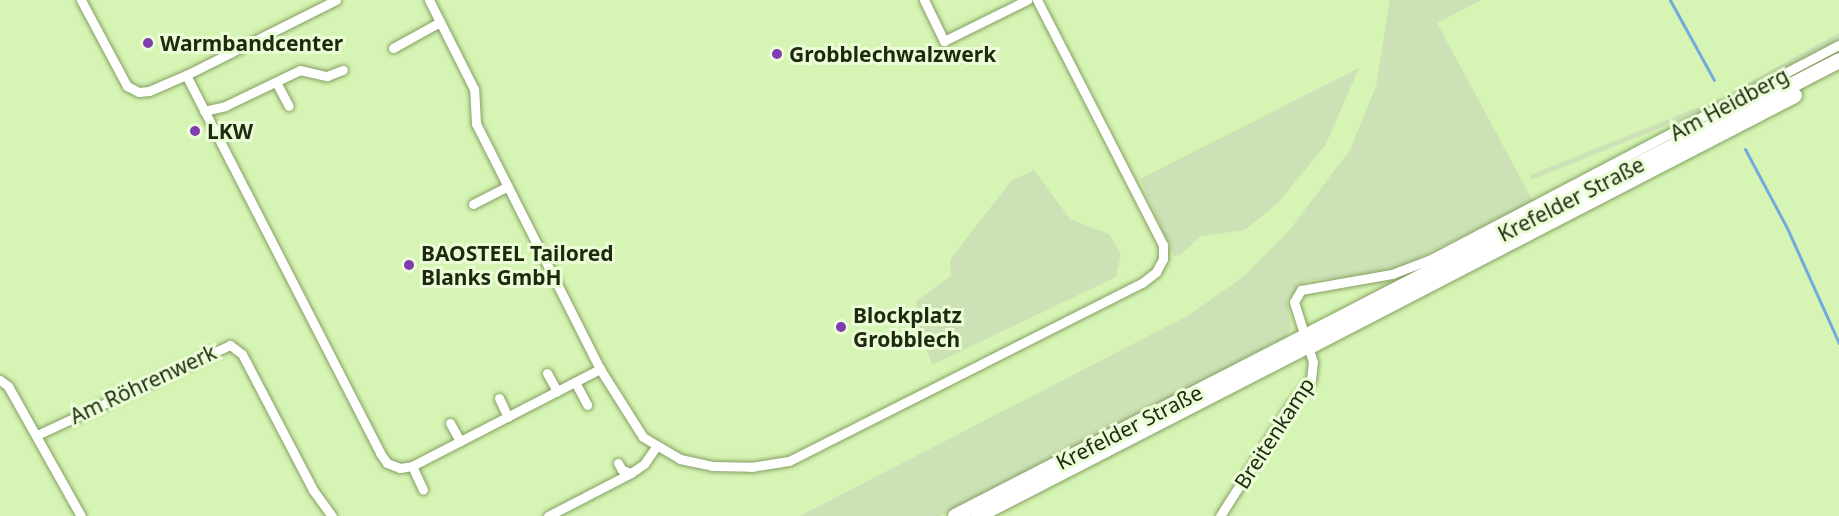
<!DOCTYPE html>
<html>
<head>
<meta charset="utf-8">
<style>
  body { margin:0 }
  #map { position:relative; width:1839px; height:516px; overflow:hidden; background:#d6f4b3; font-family:"Noto Sans",sans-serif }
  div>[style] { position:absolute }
  .green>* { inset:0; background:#cde1b6; transform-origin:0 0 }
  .stream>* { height:3px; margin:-1.5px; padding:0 1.5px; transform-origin:1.5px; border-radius:1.5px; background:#73aade }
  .roads { filter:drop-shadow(0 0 2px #849f62) drop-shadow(0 0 2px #849f62) }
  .minor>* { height:9px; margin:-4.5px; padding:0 4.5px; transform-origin:4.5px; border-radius:4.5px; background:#fff }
  .primary>* { height:14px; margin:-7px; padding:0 7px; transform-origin:7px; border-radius:7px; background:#fff }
  .trunk>* { height:15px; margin:-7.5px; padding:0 7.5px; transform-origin:7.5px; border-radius:7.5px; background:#fff }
  .dots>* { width:16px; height:16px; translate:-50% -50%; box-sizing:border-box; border:3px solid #ebfdd6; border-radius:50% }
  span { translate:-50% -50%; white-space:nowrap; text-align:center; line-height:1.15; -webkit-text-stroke:6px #ebfdd6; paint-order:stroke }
  .poi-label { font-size:21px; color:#1e2910; font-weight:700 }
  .left { translate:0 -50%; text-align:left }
  .street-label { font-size:21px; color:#1e2910 }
</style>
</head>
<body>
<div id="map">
  <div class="green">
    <i style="clip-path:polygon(1390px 0,1481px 0,1437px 23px,1533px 201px,1403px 266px,1373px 274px,1305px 281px,1287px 300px,1291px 327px,1285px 341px,940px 516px,800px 516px,1189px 315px,1244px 276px,1288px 232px,1350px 150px,1376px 86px)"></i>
    <i style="clip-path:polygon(1839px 33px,1839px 40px,1791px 67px,1739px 93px,1734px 91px)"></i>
    <i style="clip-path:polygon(1359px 68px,1326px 144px,1278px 203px,1245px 230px,1201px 236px,1180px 255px,1174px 256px,1140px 179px)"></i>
    <i style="left:1721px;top:98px;width:5px;height:206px;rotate:68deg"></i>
    <i style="clip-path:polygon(1034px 170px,1070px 219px,1109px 234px,1121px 254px,1116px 277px,932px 365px,917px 318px,916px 301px,951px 276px,950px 260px,1011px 181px)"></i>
  </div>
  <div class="stream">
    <i style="left:1670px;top:0;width:91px;rotate:61.2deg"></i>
    <i style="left:1745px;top:149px;width:89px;rotate:62deg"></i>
    <i style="left:1787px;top:228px;width:126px;rotate:65.7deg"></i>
  </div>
  <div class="roads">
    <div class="minor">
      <i style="left:81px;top:0;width:98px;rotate:61.9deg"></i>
      <i style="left:127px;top:86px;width:13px;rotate:27deg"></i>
      <i style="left:139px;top:92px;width:10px;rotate:-6deg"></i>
      <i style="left:149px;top:91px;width:40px;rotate:-23.4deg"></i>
      <i style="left:336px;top:0;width:168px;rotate:153.4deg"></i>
      <i style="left:186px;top:75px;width:425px;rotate:62.8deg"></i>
      <i style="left:380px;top:453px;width:12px;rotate:55deg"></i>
      <i style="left:387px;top:463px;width:14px;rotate:21deg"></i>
      <i style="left:400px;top:468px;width:12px;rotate:-9deg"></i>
      <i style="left:412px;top:466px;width:212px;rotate:-27.3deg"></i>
      <i style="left:600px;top:369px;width:275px;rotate:-116.8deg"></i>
      <i style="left:476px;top:124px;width:35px;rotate:-93deg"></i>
      <i style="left:474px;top:89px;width:100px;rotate:-116.8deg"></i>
      <i style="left:924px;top:0;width:46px;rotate:64deg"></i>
      <i style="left:944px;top:41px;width:93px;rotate:-26.3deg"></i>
      <i style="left:393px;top:48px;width:54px;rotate:-29deg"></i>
      <i style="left:276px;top:82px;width:27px;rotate:62deg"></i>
      <i style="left:204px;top:111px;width:22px;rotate:-13deg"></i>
      <i style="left:225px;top:106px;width:83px;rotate:-25.6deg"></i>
      <i style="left:300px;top:70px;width:28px;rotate:13deg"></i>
      <i style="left:327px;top:76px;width:17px;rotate:-21deg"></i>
      <i style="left:473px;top:204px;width:39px;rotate:-27deg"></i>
      <i style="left:600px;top:369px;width:80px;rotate:57.7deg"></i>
      <i style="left:643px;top:437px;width:43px;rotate:30.7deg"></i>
      <i style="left:680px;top:459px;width:33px;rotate:12deg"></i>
      <i style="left:712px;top:466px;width:39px;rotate:1deg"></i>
      <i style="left:751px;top:467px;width:38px;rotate:-9deg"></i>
      <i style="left:789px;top:461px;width:395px;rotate:-26.8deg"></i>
      <i style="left:1142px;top:283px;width:18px;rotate:-38deg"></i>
      <i style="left:1156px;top:272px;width:15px;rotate:-62deg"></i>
      <i style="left:1163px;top:259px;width:14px;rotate:-90deg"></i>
      <i style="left:1163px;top:245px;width:276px;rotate:-117.2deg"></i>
      <i style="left:547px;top:373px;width:21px;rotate:61deg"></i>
      <i style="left:0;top:380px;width:10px;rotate:37deg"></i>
      <i style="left:8px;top:386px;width:149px;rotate:60.7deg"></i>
      <i style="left:575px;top:382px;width:26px;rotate:62deg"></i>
      <i style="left:499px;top:398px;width:21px;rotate:65deg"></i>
      <i style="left:450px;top:423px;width:21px;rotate:61deg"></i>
      <i style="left:37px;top:435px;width:213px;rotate:-25deg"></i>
      <i style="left:230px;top:345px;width:15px;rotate:37deg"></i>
      <i style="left:242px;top:354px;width:153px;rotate:62.4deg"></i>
      <i style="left:313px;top:490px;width:32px;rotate:54deg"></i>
      <i style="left:618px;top:463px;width:8px;rotate:60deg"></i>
      <i style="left:622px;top:470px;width:9px;rotate:18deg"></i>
      <i style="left:412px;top:466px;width:26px;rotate:65deg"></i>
      <i style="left:548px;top:516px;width:93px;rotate:-27.4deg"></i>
      <i style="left:631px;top:473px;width:16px;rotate:-35deg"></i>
      <i style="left:644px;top:464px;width:21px;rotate:-55deg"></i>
      <i style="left:1220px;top:516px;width:130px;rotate:-57.5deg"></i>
      <i style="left:1290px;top:406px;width:33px;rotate:-51deg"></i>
      <i style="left:1311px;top:380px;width:18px;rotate:-84deg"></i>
      <i style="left:1313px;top:362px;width:63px;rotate:-107.6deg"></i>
      <i style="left:1294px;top:302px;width:14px;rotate:-60deg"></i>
      <i style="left:1301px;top:290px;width:92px;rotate:-10deg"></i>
      <i style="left:1392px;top:274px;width:40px;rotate:-21deg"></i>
      <i style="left:1429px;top:260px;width:463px;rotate:-27.7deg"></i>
    </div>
    <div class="primary">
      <i style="left:955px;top:516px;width:391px;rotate:-27.2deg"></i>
      <i style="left:978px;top:516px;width:370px;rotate:-27.2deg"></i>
    </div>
    <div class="trunk">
      <i style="left:1303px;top:337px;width:603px;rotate:-27.33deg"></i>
      <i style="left:1309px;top:346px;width:546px;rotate:-27.36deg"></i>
    </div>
  </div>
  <div class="dots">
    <i style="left:148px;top:43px;background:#803cb0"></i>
    <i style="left:777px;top:54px;background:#803cb0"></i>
    <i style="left:195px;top:131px;background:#803cb0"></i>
    <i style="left:409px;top:265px;background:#803cb0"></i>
    <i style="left:841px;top:327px;background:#803cb0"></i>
  </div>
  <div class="poi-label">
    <span class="left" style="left:160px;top:43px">Warmbandcenter</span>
    <span class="left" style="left:789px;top:54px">Grobblechwalzwerk</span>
    <span class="left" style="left:207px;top:131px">LKW</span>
    <span class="left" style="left:421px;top:265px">BAOSTEEL Tailored<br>Blanks GmbH</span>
    <span class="left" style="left:853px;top:327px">Blockplatz<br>Grobblech</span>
  </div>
  <div class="street-label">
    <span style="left:1729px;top:104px;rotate:-28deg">Am Heidberg</span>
    <span style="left:1571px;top:199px;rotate:-27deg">Krefelder Straße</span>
    <span style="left:143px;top:384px;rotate:-25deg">Am Röhrenwerk</span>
    <span style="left:1129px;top:427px;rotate:-27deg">Krefelder Straße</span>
    <span style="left:1274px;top:433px;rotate:-57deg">Breitenkamp</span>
  </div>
</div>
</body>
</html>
